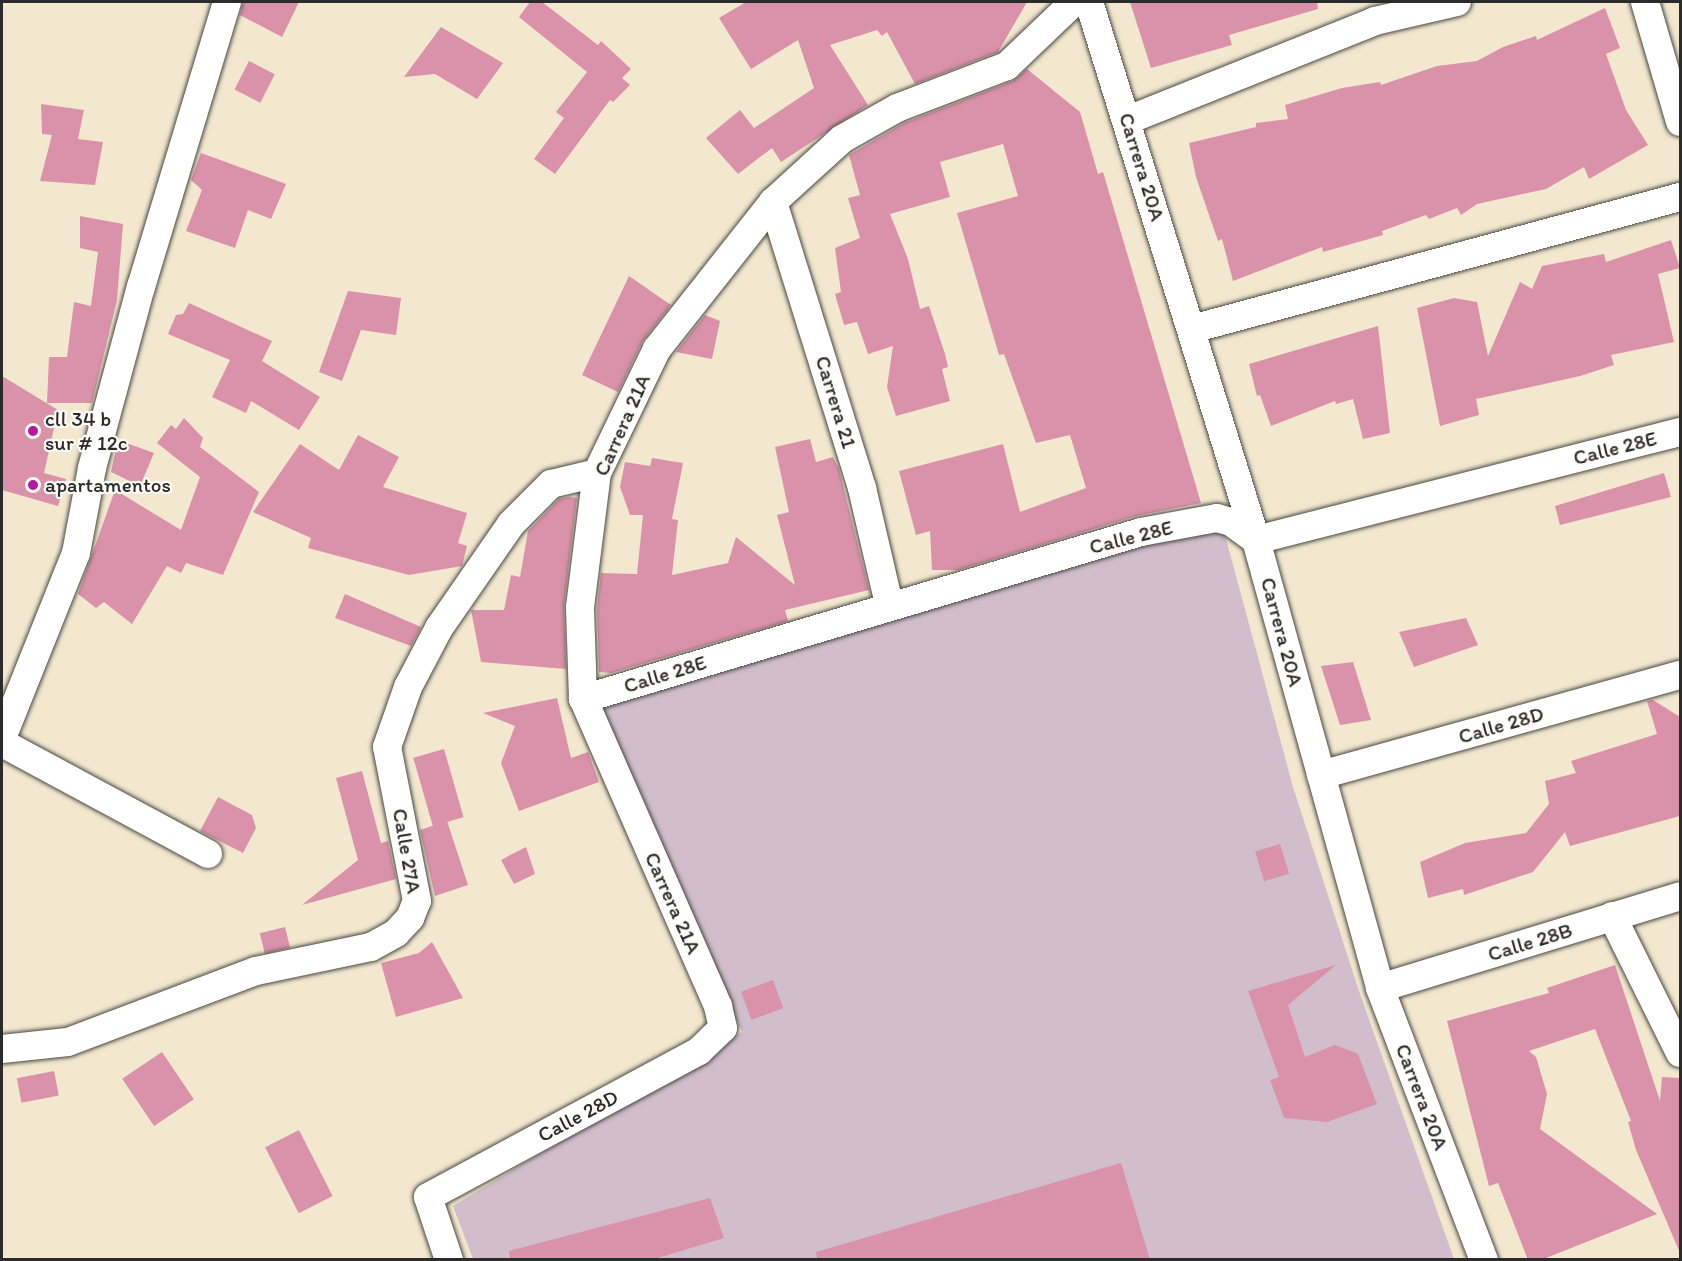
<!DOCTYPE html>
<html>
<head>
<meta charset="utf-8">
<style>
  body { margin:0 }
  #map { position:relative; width:1682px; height:1261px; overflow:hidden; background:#f3e8cf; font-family:Itim,sans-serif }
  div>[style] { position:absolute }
  .industrial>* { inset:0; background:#d1bdcb }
  .building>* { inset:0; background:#d992aa; transform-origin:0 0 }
  .roads { filter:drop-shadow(0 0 2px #494744) drop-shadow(0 0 2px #494744) }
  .street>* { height:28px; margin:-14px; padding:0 14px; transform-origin:14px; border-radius:14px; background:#fff }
  .dots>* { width:16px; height:16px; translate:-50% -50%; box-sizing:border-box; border:3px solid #fdfcf7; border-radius:50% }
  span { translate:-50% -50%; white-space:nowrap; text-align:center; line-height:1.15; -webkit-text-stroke:4.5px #fdfcf7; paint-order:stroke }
  .street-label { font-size:21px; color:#2b2b2b }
  .poi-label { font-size:21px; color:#2b2b2b }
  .left { translate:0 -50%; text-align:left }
  .frame { position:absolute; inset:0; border:3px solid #2b2b2b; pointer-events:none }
</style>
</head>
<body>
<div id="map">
  <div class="industrial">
    <i style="clip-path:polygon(1219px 513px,1293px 787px,1359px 991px,1454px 1259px,473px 1259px,453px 1206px,742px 1032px,593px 703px)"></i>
  </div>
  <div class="building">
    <i style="clip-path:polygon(243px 2px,299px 2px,282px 37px,240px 15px)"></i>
    <i style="clip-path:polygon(530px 2px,542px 2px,598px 45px,601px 41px,631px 69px,622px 78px,630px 85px,613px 102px,610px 100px,555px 174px,534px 159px,564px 118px,556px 112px,587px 72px,519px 17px)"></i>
    <i style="clip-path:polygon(746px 2px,1027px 2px,998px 52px,915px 84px,887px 32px,882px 36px,877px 30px,830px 45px,868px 105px,781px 162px,772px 148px,738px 174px,706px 138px,740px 110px,754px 128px,814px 88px,798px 40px,751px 69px,719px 18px)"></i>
    <i style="clip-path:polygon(1130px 2px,1317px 2px,1318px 9px,1229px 35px,1232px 45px,1151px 68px)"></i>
    <i style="clip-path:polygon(1605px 8px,1620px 48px,1606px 54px,1626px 110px,1648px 145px,1589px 179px,1584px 167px,1546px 189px,1477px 204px,1461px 215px,1457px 208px,1429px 219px,1426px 215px,1382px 231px,1383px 235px,1323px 252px,1322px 247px,1233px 281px,1222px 239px,1218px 241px,1196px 177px,1189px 143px,1256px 127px,1256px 123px,1288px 119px,1285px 105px,1342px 88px,1380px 82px,1381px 85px,1437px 66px,1477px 61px,1503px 47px,1536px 36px,1537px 40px)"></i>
    <i style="clip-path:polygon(441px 27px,503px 63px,477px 99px,435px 74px,404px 77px)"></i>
    <i style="left:249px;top:61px;width:29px;height:32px;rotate:27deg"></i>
    <i style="clip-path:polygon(1027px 69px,1080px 112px,1098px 174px,1103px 172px,1201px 503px,1136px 516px,958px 570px,932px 570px,930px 531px,916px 535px,899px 471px,1003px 444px,1020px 512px,1086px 488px,1070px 435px,1036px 443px,1004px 354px,999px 355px,957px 213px,1018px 196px,1003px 144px,940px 162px,950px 197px,890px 214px,908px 259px,920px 309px,929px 306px,945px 354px,948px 367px,942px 369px,950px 401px,896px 416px,887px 387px,893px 346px,868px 354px,857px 322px,844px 325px,835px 294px,841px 292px,835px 248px,860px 238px,848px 198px,860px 195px,849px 155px,904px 123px,1013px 81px)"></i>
    <i style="clip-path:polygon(41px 104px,84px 110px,78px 139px,103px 142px,95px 185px,40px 181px,52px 135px,42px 134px)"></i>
    <i style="clip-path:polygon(201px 153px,286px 184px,271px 219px,248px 210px,235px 248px,186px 231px,202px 190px,191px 180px)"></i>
    <i style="clip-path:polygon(80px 216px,123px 224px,117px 300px,92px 403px,47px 403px,49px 357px,67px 357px,74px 302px,91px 306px,98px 252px,80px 248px)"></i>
    <i style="clip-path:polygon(1671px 240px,1680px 268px,1658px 274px,1674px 342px,1611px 355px,1614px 365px,1580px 376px,1476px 399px,1479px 415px,1440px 426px,1417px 308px,1454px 298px,1477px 302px,1488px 356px,1520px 282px,1532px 289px,1542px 266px,1604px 254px,1606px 262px)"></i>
    <i style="clip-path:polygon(629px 276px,671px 305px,642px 342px,618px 392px,582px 375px)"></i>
    <i style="clip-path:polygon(348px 291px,401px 298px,396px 335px,361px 330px,342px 381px,319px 372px)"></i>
    <i style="clip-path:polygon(189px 303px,272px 341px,262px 361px,320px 397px,299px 430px,251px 401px,246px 413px,212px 397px,230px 360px,168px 334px,176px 315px,183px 314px)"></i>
    <i style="clip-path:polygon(705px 315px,720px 321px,712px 359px,676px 352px)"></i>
    <i style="clip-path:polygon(1378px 326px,1390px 433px,1363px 439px,1353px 399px,1336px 404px,1335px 401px,1271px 426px,1260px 395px,1257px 396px,1249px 364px)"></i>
    <i style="clip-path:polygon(2px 376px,58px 410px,44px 473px,66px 479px,58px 506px,2px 490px)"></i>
    <i style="clip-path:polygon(184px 418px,203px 438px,200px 447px,259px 492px,223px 575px,186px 563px,181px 573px,167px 566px,132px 624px,104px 602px,96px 608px,78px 594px,115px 490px,181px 530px,200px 477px,157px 443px,171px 425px,176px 429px)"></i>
    <i style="clip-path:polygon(358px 435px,399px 457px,383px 487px,467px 513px,458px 543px,467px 546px,462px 566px,409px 575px,308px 548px,311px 538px,253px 512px,300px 444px,339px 470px)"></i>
    <i style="clip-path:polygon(810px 439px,816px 462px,833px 457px,839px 469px,869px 590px,785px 610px,788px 621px,611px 673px,599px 672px,597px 608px,601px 573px,637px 574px,643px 515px,630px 515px,620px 487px,625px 462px,650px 466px,652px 458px,683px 463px,672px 519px,678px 520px,672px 575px,728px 563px,736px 537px,795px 585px,777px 515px,789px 512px,775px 447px)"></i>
    <i style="clip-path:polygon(118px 440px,154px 453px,140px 486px,111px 472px)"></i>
    <i style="clip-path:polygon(1664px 473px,1671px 497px,1560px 525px,1555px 506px)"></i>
    <i style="clip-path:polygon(569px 497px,577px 498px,564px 605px,566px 669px,481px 662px,471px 610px,504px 610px,511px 575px,520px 577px,528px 531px,559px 499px)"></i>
    <i style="clip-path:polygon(345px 594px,421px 627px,411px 646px,335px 618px)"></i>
    <i style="clip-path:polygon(1466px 618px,1478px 645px,1414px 667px,1399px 632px)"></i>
    <i style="clip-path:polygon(1353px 662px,1371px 720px,1340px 725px,1321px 666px)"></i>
    <i style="clip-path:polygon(557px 698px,571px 758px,588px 752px,599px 782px,519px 811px,501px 763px,515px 726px,483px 713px)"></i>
    <i style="clip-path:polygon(1653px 700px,1680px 717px,1680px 816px,1570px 846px,1565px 832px,1533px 872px,1464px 895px,1463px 889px,1428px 898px,1420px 862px,1465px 843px,1526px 833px,1549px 804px,1545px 781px,1576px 773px,1571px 761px,1657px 734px,1647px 701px)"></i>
    <i style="left:444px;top:749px;width:71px;height:32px;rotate:74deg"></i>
    <i style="clip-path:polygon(362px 771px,381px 843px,388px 841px,396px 879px,302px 905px,358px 860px,336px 778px)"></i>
    <i style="clip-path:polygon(218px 797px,252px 815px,256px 828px,243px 853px,200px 831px)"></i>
    <i style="clip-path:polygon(447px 821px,468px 885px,435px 896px,420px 830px)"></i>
    <i style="left:1280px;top:844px;width:31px;height:26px;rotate:73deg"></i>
    <i style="clip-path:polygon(526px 847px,535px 874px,514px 884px,501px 860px)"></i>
    <i style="left:285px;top:927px;width:21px;height:26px;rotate:76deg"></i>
    <i style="clip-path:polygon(432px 942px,463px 998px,396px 1017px,381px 963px,419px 953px)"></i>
    <i style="clip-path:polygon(1336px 965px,1288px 1005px,1305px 1057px,1335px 1045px,1358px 1054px,1377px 1104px,1327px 1122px,1284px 1118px,1270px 1080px,1279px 1077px,1248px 991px)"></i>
    <i style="clip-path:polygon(1615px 965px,1660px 1101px,1662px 1077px,1680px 1078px,1680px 1253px,1636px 1150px,1628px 1122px,1631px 1121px,1595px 1029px,1529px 1051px,1536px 1057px,1547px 1094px,1540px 1129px,1657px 1214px,1541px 1260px,1528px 1260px,1498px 1183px,1489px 1186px,1447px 1021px,1549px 993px,1547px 988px)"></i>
    <i style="left:773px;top:980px;width:30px;height:34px;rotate:70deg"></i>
    <i style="left:162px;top:1052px;width:57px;height:48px;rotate:56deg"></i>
    <i style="left:54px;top:1071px;width:25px;height:38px;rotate:79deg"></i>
    <i style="left:299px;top:1130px;width:74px;height:38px;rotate:63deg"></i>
    <i style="clip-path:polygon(1121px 1163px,1150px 1260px,817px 1260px,816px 1252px)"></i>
    <i style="clip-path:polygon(710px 1198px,724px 1238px,651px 1260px,510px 1260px,509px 1251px)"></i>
  </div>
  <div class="roads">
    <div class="street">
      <i style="left:1089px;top:2px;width:563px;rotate:72.76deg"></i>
      <i style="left:1256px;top:540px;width:465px;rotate:74.5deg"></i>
      <i style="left:1380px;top:988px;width:291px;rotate:69.1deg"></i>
      <i style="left:1645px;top:2px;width:125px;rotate:73.7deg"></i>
      <i style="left:1128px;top:120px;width:266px;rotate:-21.8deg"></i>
      <i style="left:1375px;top:21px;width:84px;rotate:-13deg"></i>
      <i style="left:773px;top:202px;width:300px;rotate:72.7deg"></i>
      <i style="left:862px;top:488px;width:119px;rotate:76.9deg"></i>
      <i style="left:1192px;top:329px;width:506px;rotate:-15.14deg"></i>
      <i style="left:583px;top:699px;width:582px;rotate:-16.66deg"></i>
      <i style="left:1141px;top:532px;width:77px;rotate:-10.4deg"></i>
      <i style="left:1217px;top:518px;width:15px;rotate:16deg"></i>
      <i style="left:1231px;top:522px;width:31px;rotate:36deg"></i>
      <i style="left:1256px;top:540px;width:438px;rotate:-14.3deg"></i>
      <i style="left:2px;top:738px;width:199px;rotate:-68.2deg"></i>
      <i style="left:76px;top:553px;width:86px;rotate:-79.3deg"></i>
      <i style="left:92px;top:468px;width:188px;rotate:-74.9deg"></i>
      <i style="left:141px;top:287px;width:298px;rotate:-73.2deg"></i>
      <i style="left:2px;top:743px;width:234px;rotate:28.3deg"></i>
      <i style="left:1321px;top:775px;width:373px;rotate:-15.6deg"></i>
      <i style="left:1612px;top:916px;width:153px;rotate:63.6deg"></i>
      <i style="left:1380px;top:988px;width:314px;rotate:-17deg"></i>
      <i style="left:2px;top:1049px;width:66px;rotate:-6.1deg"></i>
      <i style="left:68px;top:1042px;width:201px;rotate:-20.7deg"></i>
      <i style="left:256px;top:971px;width:117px;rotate:-11.8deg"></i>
      <i style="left:371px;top:947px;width:29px;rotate:-29deg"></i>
      <i style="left:396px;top:933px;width:21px;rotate:-47deg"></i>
      <i style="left:410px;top:918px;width:18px;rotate:-68deg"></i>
      <i style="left:417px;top:901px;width:157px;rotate:-101deg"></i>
      <i style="left:387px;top:747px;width:64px;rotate:-70.7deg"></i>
      <i style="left:408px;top:687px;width:67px;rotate:-62.3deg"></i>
      <i style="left:439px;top:628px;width:126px;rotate:-55.3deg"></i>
      <i style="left:511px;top:524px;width:57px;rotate:-45deg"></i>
      <i style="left:551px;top:484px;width:47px;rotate:-13.4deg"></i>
      <i style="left:449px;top:1260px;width:66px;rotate:-108.4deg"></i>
      <i style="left:428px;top:1197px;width:308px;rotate:-28.3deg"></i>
      <i style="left:699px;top:1051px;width:33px;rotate:-44deg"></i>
      <i style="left:723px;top:1028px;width:23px;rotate:-103deg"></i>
      <i style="left:718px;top:1006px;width:335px;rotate:-113.7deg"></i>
      <i style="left:583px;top:699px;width:92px;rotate:-91.9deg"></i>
      <i style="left:580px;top:607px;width:135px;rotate:-82.8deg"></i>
      <i style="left:597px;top:473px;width:138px;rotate:-64.2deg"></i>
      <i style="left:657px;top:349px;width:187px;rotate:-51.7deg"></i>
      <i style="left:773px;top:202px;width:93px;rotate:-42.4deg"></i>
      <i style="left:842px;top:139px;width:63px;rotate:-29.4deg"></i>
      <i style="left:897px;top:108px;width:118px;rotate:-20.9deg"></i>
      <i style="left:1007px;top:66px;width:93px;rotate:-43.7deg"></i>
    </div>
  </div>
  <div class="dots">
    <i style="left:33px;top:431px;background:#b5179e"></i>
    <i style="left:33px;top:485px;background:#b5179e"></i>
  </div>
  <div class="street-label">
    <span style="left:1142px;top:167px;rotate:73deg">Carrera 20A</span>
    <span style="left:836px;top:402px;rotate:73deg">Carrera 21</span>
    <span style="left:622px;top:425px;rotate:-66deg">Carrera 21A</span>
    <span style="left:1615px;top:448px;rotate:-14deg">Calle 28E</span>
    <span style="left:1131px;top:537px;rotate:-14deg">Calle 28E</span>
    <span style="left:1282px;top:632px;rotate:75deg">Carrera 20A</span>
    <span style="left:665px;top:674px;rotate:-17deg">Calle 28E</span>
    <span style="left:1501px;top:725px;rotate:-16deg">Calle 28D</span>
    <span style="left:407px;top:851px;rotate:80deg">Calle 27A</span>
    <span style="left:673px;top:903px;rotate:66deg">Carrera 21A</span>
    <span style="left:1530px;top:942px;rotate:-17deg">Calle 28B</span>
    <span style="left:1422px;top:1097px;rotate:69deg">Carrera 20A</span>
    <span style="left:578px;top:1116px;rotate:-28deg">Calle 28D</span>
  </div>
  <div class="poi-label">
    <span class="left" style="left:45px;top:431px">cll 34 b<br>sur # 12c</span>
    <span class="left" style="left:45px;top:485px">apartamentos</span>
  </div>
  <div class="frame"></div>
</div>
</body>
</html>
